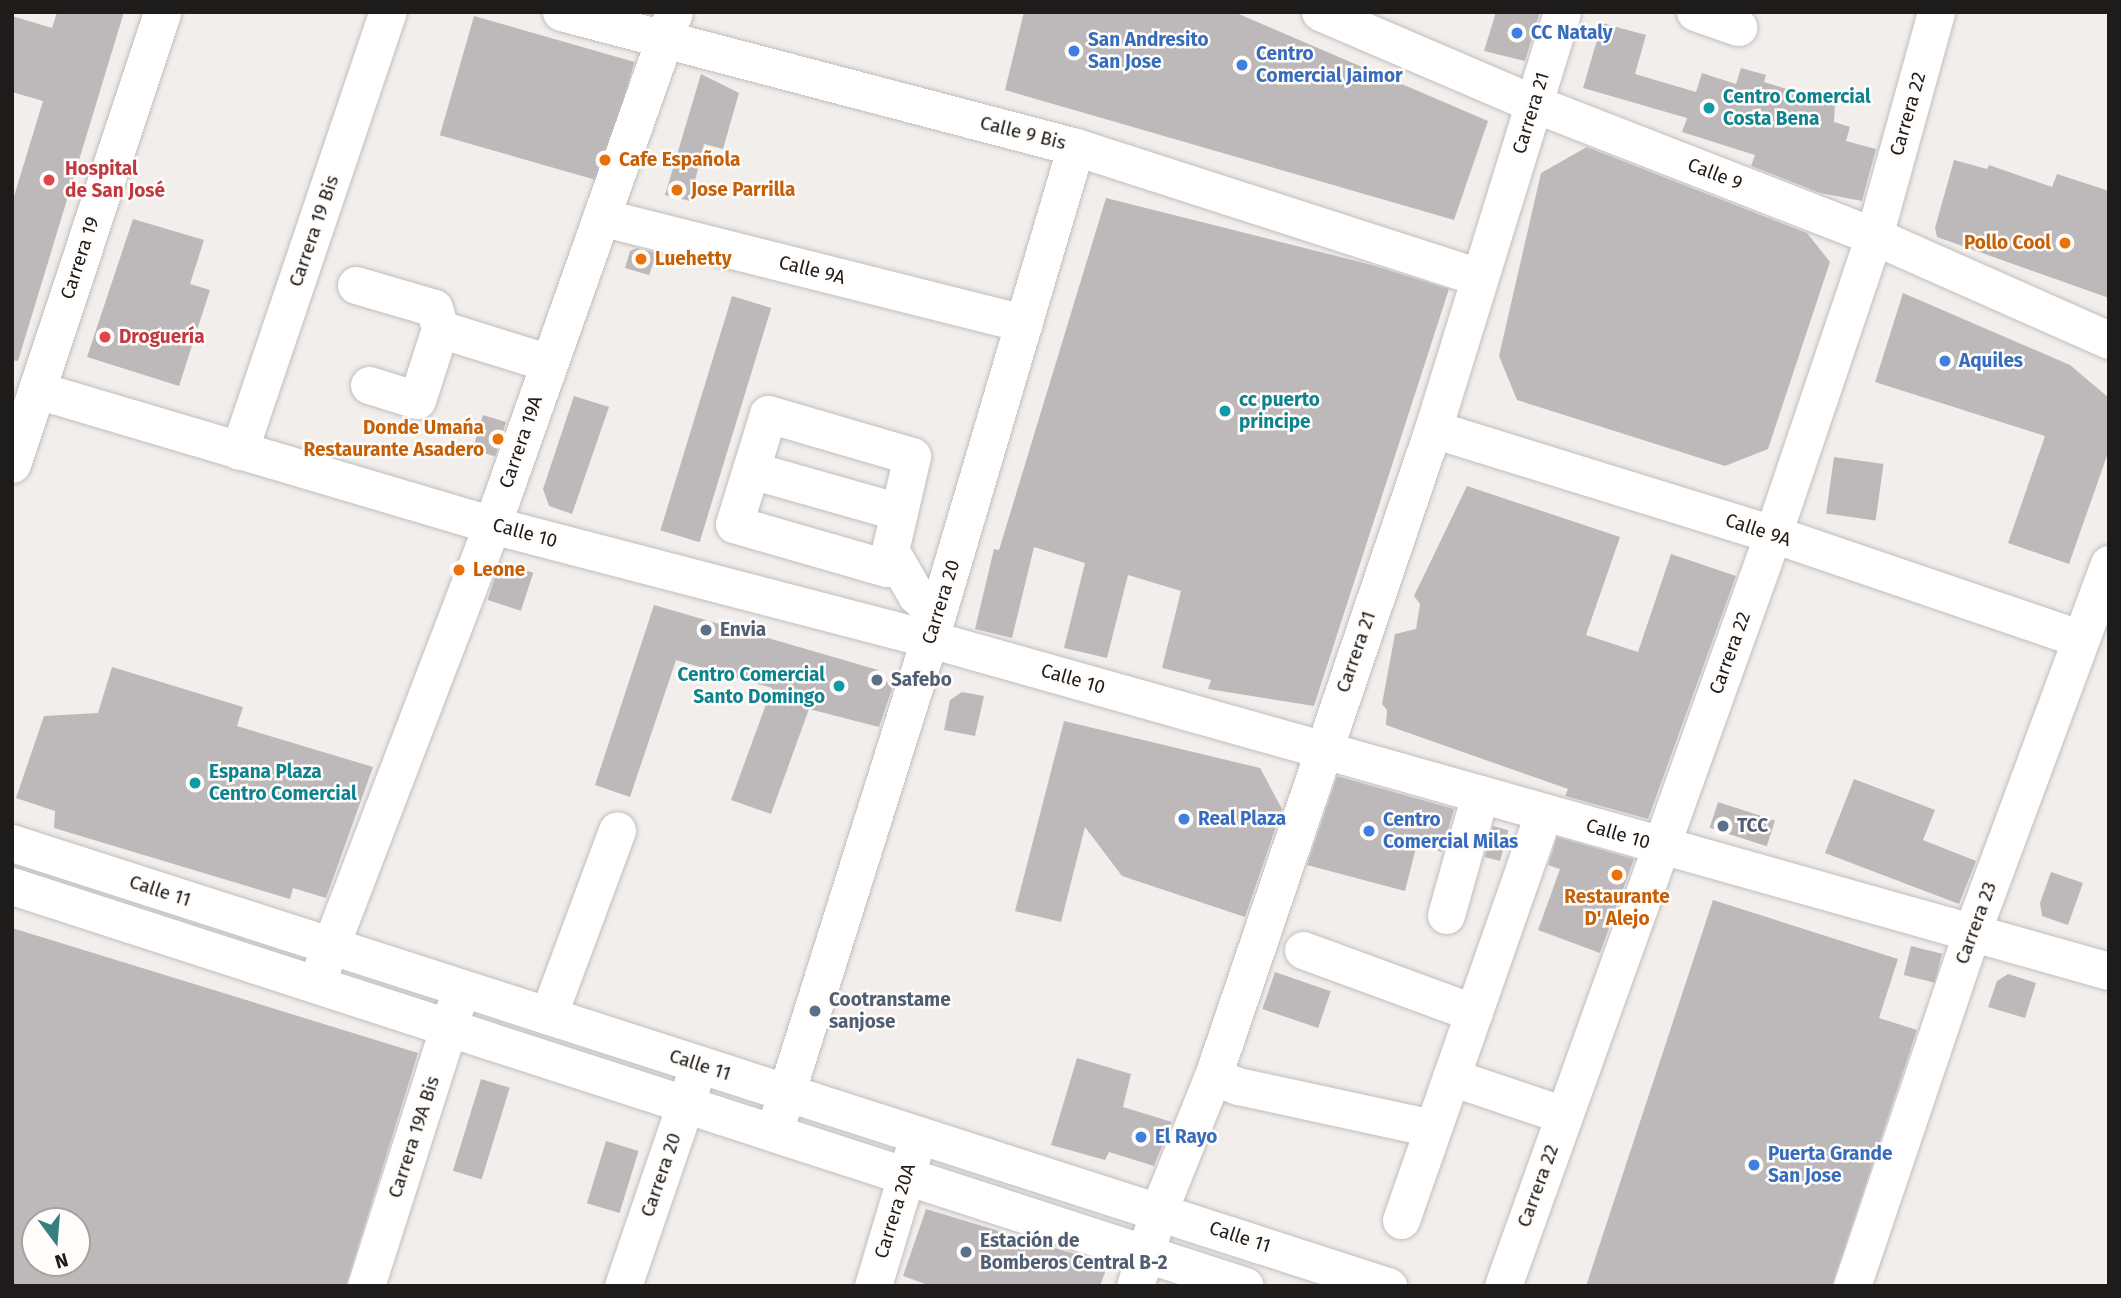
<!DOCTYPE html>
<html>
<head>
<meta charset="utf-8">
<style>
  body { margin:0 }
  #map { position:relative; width:2121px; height:1298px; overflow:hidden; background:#f2eeec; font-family:"Fira Sans",sans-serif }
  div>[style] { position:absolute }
  .building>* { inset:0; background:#bdb9bb; transform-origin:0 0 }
  .roads { filter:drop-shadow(0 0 2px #c1bebc) drop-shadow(0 0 2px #c1bebc) }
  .minor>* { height:37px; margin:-18.5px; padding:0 18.5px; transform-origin:18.5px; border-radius:18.5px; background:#fff }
  .dots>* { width:19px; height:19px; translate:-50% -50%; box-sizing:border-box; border:4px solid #fffcf9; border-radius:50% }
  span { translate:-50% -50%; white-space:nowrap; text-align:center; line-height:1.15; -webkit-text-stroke:5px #fffcf9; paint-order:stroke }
  .shop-label { font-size:19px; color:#366cbe; font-weight:700 }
  .left { translate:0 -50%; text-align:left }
  .culture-label { font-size:19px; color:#0d838f; font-weight:700 }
  .right { translate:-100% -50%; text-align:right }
  .street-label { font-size:19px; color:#1d1c1b }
  .food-label { font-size:19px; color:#c56008; font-weight:700 }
  .health-label { font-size:19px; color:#be3a42; font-weight:700 }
  .service-label { font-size:19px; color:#4e5e75; font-weight:700 }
  .frame { position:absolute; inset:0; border:14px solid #1d1c1b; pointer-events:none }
  .north { position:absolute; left:21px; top:1207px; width:70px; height:70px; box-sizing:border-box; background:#fffcf9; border:2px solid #a5a2a0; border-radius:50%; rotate:164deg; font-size:19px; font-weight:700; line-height:28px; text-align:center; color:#1d1c1b }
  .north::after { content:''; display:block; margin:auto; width:24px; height:32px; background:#378080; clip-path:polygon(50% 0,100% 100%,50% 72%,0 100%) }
</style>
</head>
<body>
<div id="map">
  <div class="building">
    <i style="clip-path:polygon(57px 12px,124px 12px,18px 361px,12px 360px,12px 203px,43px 101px,12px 92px,12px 16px,52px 28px)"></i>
    <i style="clip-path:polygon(1024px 12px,1234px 12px,1488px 121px,1454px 220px,1005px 90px)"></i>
    <i style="clip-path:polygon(1496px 12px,1540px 12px,1525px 61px,1484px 51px)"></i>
    <i style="left:474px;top:16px;width:167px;height:124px;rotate:16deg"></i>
    <i style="clip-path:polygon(1602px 23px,1646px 35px,1635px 74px,1696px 92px,1702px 73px,1736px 84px,1741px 68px,1766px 75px,1764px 82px,1835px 104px,1834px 122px,1850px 127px,1846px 141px,1876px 149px,1862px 201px,1820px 193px,1751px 166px,1755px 155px,1682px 132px,1687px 118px,1583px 88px)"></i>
    <i style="clip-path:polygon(701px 74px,739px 93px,723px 149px,704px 144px,690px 201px,665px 195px)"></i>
    <i style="clip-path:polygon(1587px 147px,1807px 233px,1830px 262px,1768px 449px,1725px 466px,1517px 400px,1499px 356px,1541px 173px)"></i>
    <i style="clip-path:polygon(1954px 160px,1987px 169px,1989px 165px,2052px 187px,2057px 174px,2109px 191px,2109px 298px,1937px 237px,1935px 228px)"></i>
    <i style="clip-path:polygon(1106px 198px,1372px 265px,1449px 289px,1314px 706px,1208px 689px,1211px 680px,1162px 668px,1181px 591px,1128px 575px,1107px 658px,1064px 648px,1085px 563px,1034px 547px,1012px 638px,975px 629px,994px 549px,999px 550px)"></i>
    <i style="clip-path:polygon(133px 219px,204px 240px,190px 284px,210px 290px,179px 386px,87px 357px)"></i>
    <i style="clip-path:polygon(637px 248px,657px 253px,649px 275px,625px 268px,630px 251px)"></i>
    <i style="clip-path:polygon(1903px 293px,2070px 365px,2109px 398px,2109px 450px,2069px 564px,2008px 543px,2045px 436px,1875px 382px)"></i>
    <i style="left:732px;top:296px;width:41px;height:245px;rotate:17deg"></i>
    <i style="clip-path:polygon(574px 396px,609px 407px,572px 514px,549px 506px,543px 489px)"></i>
    <i style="left:483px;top:415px;width:24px;height:36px;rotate:17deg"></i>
    <i style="left:1834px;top:457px;width:50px;height:57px;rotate:8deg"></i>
    <i style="clip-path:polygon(1467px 486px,1620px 537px,1586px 635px,1638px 652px,1671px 554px,1736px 576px,1648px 819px,1565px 796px,1568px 789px,1386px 725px,1387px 710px,1382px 704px,1395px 634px,1416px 629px,1420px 604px,1414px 596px)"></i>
    <i style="left:500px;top:562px;width:35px;height:40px;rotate:18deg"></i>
    <i style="clip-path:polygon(654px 605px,878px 670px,892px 689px,879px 727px,809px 709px,771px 814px,731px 800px,772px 688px,676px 660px,630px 797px,595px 785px)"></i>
    <i style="clip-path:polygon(112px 667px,243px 707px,237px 726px,373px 767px,326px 898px,293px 888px,290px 899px,54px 828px,55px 811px,16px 798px,44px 716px,98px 713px)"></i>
    <i style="clip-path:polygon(962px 692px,984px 696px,975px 736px,944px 730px,950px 700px)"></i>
    <i style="clip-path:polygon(1064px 721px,1260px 768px,1282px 809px,1245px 917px,1122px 876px,1085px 827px,1061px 922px,1015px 911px)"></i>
    <i style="clip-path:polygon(1337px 776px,1454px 809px,1442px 852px,1417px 844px,1405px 891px,1307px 865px)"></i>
    <i style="clip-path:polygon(1854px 779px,1935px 810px,1923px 840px,1976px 861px,1959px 904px,1825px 853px)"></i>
    <i style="left:1718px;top:802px;width:60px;height:27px;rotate:18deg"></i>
    <i style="left:1493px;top:826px;width:16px;height:32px;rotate:15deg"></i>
    <i style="clip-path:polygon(1557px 837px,1634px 859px,1600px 953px,1538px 930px,1560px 869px,1548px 865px)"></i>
    <i style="clip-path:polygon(2051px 872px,2083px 883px,2068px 925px,2042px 916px,2040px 903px)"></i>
    <i style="clip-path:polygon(1713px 900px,1898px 959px,1879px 1018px,1917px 1030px,1832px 1286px,1586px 1286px)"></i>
    <i style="clip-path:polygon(evenodd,12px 928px,418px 1053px,346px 1286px,12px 1286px,12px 928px,35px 1221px,77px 1221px,77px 1263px,35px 1263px,35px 1221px)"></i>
    <i style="left:1911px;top:946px;width:32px;height:30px;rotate:14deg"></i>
    <i style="left:1275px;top:972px;width:59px;height:39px;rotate:19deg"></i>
    <i style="clip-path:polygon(2008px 974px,2036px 983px,2025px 1018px,1988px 1007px,1997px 981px)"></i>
    <i style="clip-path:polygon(1077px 1058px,1131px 1074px,1123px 1107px,1172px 1122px,1154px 1166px,1109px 1152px,1105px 1160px,1051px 1145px)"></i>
    <i style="left:481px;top:1079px;width:30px;height:96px;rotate:17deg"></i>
    <i style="left:606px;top:1141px;width:34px;height:65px;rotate:17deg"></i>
    <i style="clip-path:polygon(926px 1209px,1108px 1264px,1100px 1286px,931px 1286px,903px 1276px)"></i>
  </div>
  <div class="roads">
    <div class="minor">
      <i style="left:561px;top:12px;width:532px;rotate:14.69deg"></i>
      <i style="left:1076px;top:147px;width:423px;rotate:17.9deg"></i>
      <i style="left:1320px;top:12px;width:234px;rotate:23.2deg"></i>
      <i style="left:1535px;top:104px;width:364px;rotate:21.3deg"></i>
      <i style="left:1874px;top:236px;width:257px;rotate:23.9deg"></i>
      <i style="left:1695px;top:12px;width:46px;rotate:19.2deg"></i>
      <i style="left:601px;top:217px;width:436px;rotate:14.1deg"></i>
      <i style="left:356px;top:285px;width:81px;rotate:16.4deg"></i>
      <i style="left:434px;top:308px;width:22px;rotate:74deg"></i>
      <i style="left:369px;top:385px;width:50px;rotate:17.4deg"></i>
      <i style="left:417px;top:400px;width:75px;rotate:-72.1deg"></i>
      <i style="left:440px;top:329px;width:114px;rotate:17.3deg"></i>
      <i style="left:37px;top:390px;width:475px;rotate:16.5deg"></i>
      <i style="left:492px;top:525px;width:453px;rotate:14.6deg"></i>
      <i style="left:930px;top:639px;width:1225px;rotate:15.73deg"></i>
      <i style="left:768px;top:414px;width:150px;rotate:16.3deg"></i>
      <i style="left:912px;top:456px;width:115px;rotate:103.1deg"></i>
      <i style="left:886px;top:568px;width:158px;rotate:-163.9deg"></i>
      <i style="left:734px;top:524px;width:115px;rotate:-72.8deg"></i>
      <i style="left:1433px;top:429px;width:356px;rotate:17.2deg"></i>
      <i style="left:1773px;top:534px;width:325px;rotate:18.8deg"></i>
      <i style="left:239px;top:451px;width:464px;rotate:-71.3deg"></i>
      <i style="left:12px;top:464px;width:476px;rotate:-71.6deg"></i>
      <i style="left:751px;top:470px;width:154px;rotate:15.8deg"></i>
      <i style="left:890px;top:550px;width:52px;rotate:60deg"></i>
      <i style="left:916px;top:595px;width:29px;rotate:44deg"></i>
      <i style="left:12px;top:843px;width:1446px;rotate:17.85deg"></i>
      <i style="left:12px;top:886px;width:1296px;rotate:17.97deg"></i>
      <i style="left:1446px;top:915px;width:126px;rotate:-74.3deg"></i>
      <i style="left:1303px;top:950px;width:182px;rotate:20.2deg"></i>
      <i style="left:322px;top:968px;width:474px;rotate:-69deg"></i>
      <i style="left:492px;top:525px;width:544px;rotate:-70.47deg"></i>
      <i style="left:548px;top:1016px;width:198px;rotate:-69.6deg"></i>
      <i style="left:1213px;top:1076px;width:27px;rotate:22deg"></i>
      <i style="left:1238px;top:1086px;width:199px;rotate:12.2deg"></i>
      <i style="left:1451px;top:1077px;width:119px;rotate:18.6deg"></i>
      <i style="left:779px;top:1116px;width:525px;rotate:-72.5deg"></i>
      <i style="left:937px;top:615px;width:488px;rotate:-73.5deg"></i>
      <i style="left:1401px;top:1220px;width:432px;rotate:-70.7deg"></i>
      <i style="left:366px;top:1286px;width:293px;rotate:-72.3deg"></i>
      <i style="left:623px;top:1286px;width:213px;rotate:-71.1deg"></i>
      <i style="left:873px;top:1286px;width:136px;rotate:-73.3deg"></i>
      <i style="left:1135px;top:1286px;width:80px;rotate:-72.5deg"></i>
      <i style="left:1159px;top:1210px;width:144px;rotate:-68.1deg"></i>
      <i style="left:1213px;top:1076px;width:683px;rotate:-71.22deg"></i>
      <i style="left:1433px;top:429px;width:436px;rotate:-72.8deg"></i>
      <i style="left:1503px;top:1286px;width:799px;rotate:-70.25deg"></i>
      <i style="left:1773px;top:534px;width:315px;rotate:-71.3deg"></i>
      <i style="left:1874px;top:236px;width:232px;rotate:-74.5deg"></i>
      <i style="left:1852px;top:1286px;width:374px;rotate:-71.3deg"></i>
      <i style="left:1972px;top:932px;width:393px;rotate:-69.6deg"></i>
    </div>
  </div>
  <div class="dots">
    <i style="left:1517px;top:33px;background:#3f7fe0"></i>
    <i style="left:1074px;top:51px;background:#3f7fe0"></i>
    <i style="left:1242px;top:65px;background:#3f7fe0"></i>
    <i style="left:1709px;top:108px;background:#0f9aa8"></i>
    <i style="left:605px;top:160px;background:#e8710a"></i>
    <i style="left:49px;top:180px;background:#e0444e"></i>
    <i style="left:677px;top:190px;background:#e8710a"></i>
    <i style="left:2065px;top:243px;background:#e8710a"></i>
    <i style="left:641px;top:259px;background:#e8710a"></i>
    <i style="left:105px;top:337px;background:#e0444e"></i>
    <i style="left:1945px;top:361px;background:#3f7fe0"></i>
    <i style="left:1225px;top:411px;background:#0f9aa8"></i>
    <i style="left:498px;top:439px;background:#e8710a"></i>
    <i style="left:459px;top:570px;background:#e8710a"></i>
    <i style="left:706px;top:630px;background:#5c6f8a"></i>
    <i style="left:877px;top:680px;background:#5c6f8a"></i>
    <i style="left:839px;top:686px;background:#0f9aa8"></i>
    <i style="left:195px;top:783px;background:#0f9aa8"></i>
    <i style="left:1184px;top:819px;background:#3f7fe0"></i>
    <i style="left:1723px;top:826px;background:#5c6f8a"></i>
    <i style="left:1369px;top:831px;background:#3f7fe0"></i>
    <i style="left:1617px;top:875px;background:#e8710a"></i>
    <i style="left:815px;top:1011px;background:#5c6f8a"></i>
    <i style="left:1141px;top:1137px;background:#3f7fe0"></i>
    <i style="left:1754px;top:1165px;background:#3f7fe0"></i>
    <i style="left:966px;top:1252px;background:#5c6f8a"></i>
  </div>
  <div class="shop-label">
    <span class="left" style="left:1531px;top:33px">CC Nataly</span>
    <span class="left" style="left:1088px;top:51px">San Andresito<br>San Jose</span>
    <span class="left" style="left:1256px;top:65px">Centro<br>Comercial Jaimor</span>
    <span class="left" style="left:1959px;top:361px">Aquiles</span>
    <span class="left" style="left:1198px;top:819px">Real Plaza</span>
    <span class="left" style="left:1383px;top:831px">Centro<br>Comercial Milas</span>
    <span class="left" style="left:1155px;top:1137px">El Rayo</span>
    <span class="left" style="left:1768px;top:1165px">Puerta Grande<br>San Jose</span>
  </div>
  <div class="culture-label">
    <span class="left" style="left:1723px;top:108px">Centro Comercial<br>Costa Bena</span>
    <span class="left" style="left:1239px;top:411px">cc puerto<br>principe</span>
    <span class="right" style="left:825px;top:686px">Centro Comercial<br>Santo Domingo</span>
    <span class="left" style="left:209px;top:783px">Espana Plaza<br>Centro Comercial</span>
  </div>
  <div class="street-label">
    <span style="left:1531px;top:113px;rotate:-73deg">Carrera 21</span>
    <span style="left:1908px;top:114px;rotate:-74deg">Carrera 22</span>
    <span style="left:1023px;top:133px;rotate:14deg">Calle 9 Bis</span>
    <span style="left:1715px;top:174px;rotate:21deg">Calle 9</span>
    <span style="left:314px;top:231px;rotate:-71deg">Carrera 19 Bis</span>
    <span style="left:80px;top:258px;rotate:-72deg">Carrera 19</span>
    <span style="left:812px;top:270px;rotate:14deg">Calle 9A</span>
    <span style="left:521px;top:442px;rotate:-71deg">Carrera 19A</span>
    <span style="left:1758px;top:530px;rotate:18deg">Calle 9A</span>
    <span style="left:525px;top:533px;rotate:15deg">Calle 10</span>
    <span style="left:941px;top:602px;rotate:-73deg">Carrera 20</span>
    <span style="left:1356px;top:652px;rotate:-71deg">Carrera 21</span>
    <span style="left:1730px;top:653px;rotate:-70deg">Carrera 22</span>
    <span style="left:1073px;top:679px;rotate:16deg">Calle 10</span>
    <span style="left:1618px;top:834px;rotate:16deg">Calle 10</span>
    <span style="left:160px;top:891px;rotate:18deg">Calle 11</span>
    <span style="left:1976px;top:923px;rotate:-70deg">Carrera 23</span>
    <span style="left:700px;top:1065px;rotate:18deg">Calle 11</span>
    <span style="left:414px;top:1137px;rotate:-72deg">Carrera 19A Bis</span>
    <span style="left:661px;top:1175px;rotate:-71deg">Carrera 20</span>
    <span style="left:1538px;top:1186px;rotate:-70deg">Carrera 22</span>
    <span style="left:895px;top:1211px;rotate:-73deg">Carrera 20A</span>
    <span style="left:1240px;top:1237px;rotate:18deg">Calle 11</span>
  </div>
  <div class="food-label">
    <span class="left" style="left:619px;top:160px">Cafe Española</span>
    <span class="left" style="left:691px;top:190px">Jose Parrilla</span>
    <span class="right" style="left:2051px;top:243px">Pollo Cool</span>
    <span class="left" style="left:655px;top:259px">Luehetty</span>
    <span class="right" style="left:484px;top:439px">Donde Umańa<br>Restaurante Asadero</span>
    <span class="left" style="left:473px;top:570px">Leone</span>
    <span style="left:1617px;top:908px">Restaurante<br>D' Alejo</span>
  </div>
  <div class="health-label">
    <span class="left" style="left:65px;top:180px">Hospital<br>de San José</span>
    <span class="left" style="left:119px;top:337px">Droguería</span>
  </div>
  <div class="service-label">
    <span class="left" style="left:720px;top:630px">Envia</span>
    <span class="left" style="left:891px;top:680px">Safebo</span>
    <span class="left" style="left:1737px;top:826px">TCC</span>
    <span class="left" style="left:829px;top:1011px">Cootranstame<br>sanjose</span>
    <span class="left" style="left:980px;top:1252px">Estación de<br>Bomberos Central B-2</span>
  </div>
  <div class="frame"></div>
  <div class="north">N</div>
</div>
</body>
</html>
